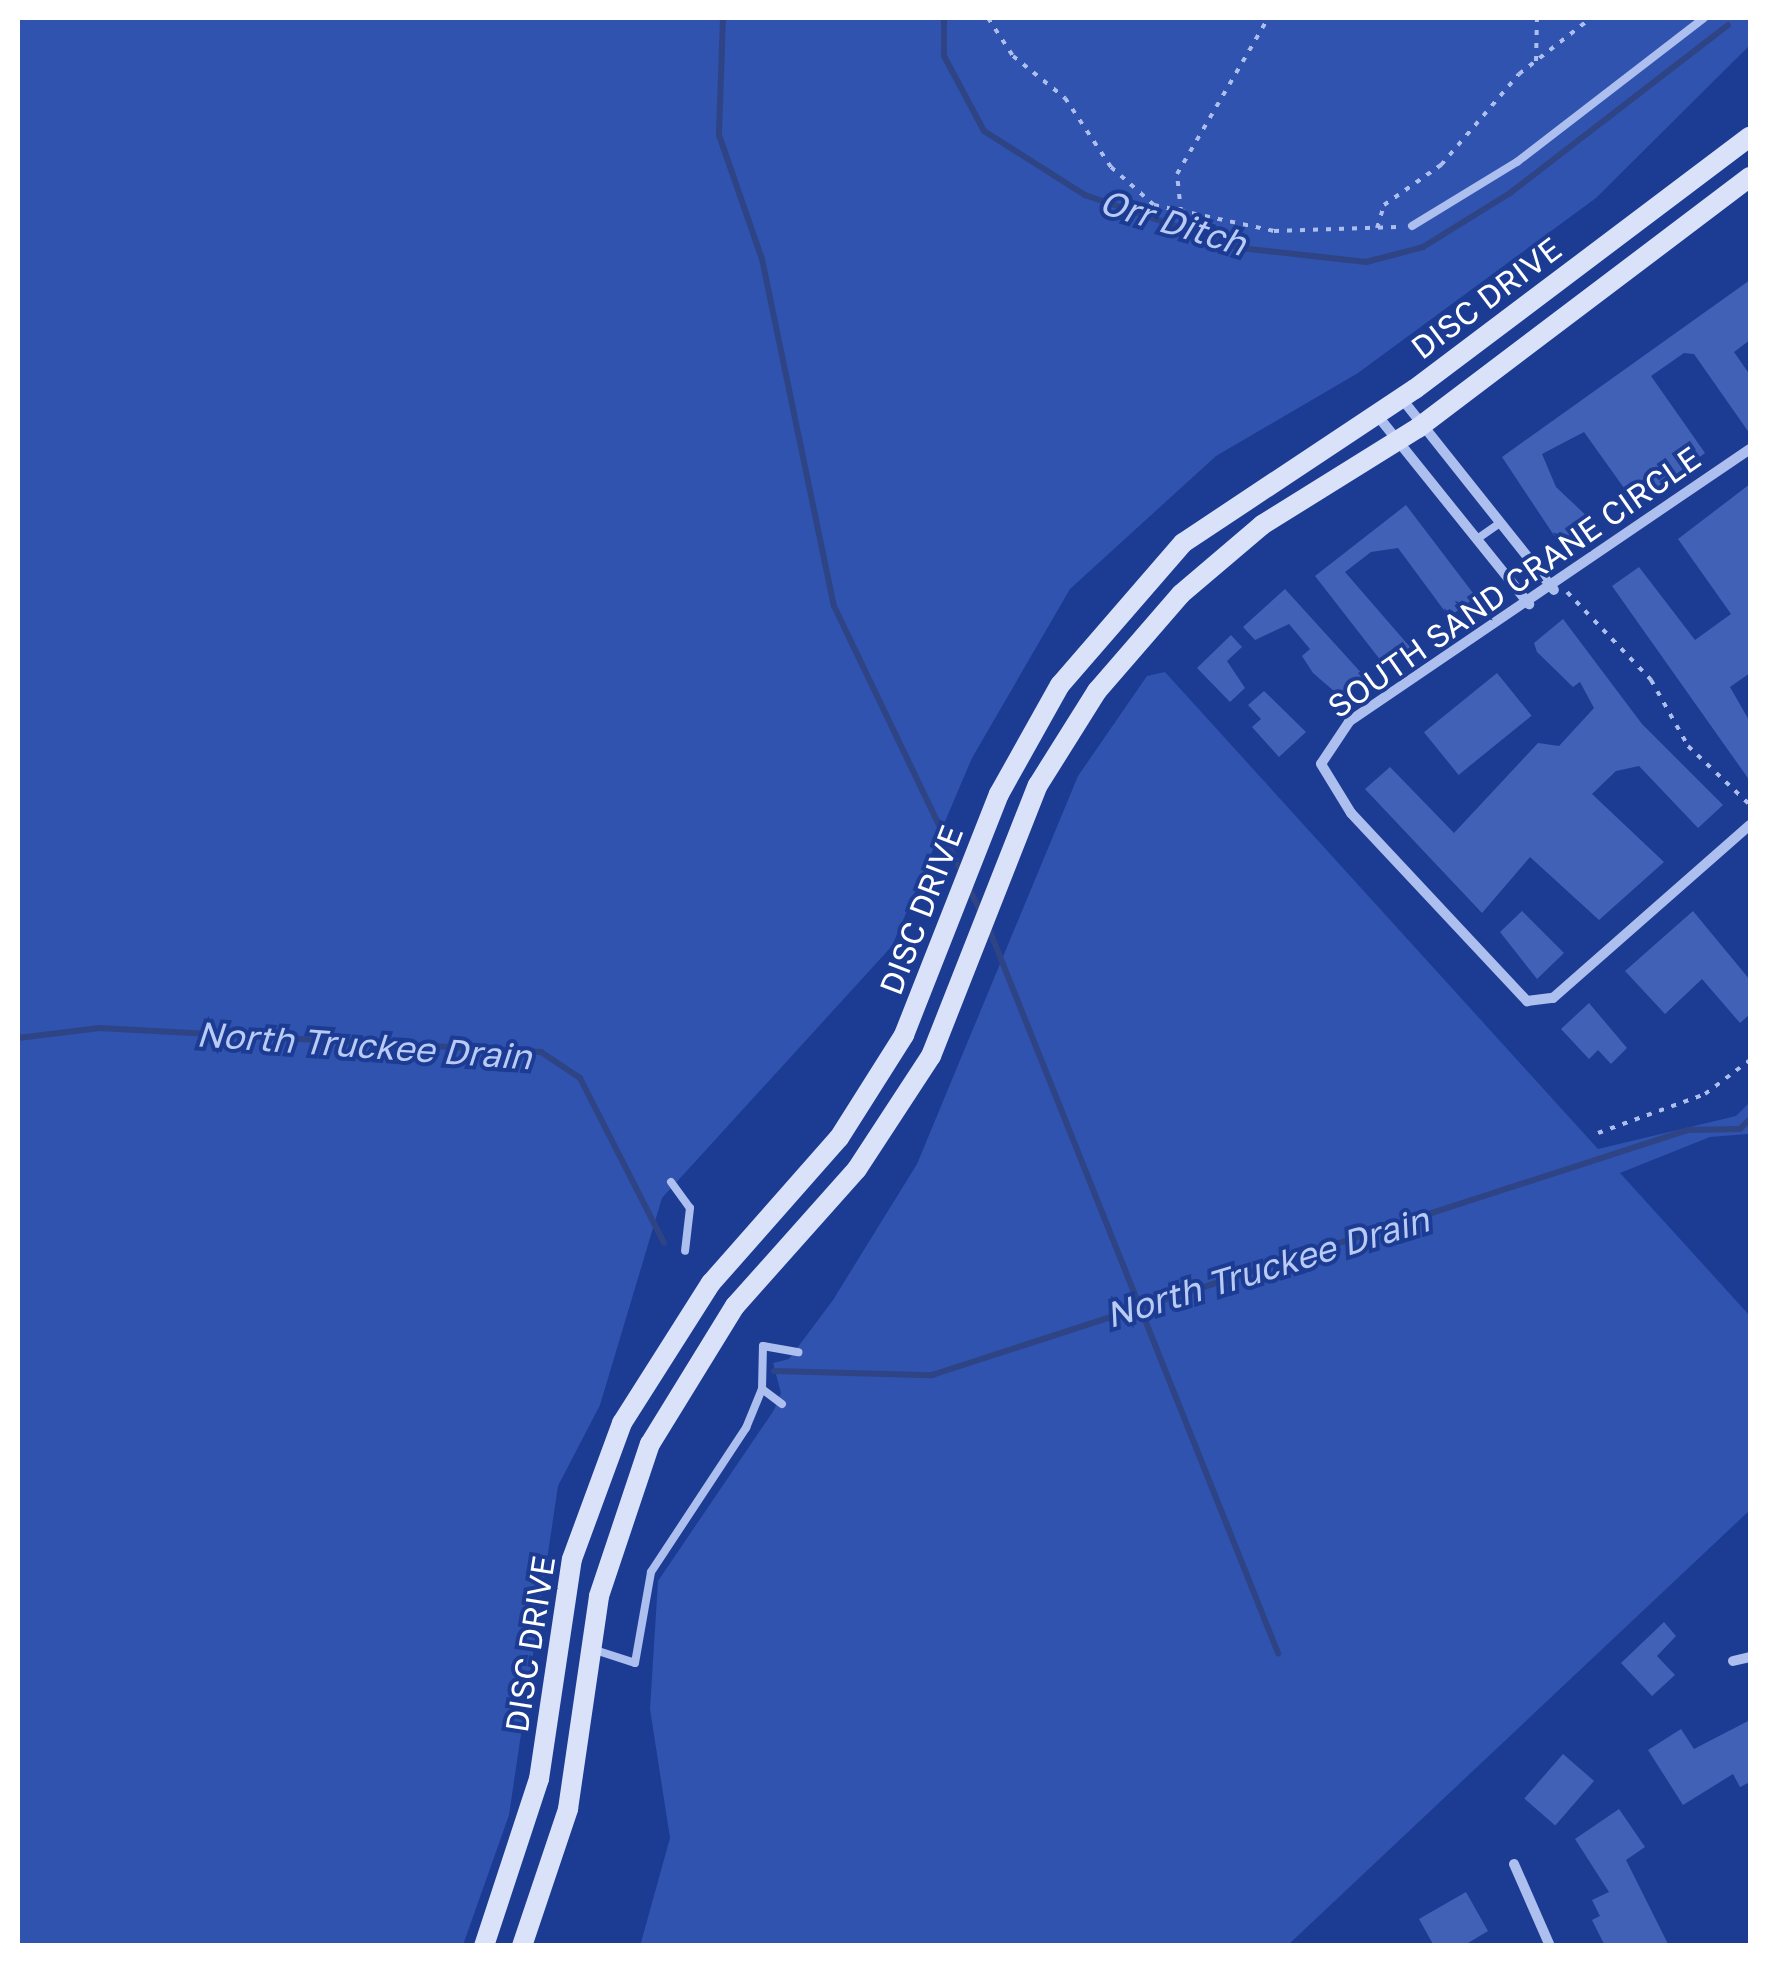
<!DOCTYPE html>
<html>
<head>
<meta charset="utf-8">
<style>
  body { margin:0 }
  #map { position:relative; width:1768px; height:1963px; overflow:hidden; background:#1c3b92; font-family:"Golos Text",sans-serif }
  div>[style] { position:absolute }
  .green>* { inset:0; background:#3053af }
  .stream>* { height:6px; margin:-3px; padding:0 3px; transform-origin:3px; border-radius:3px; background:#2e4485 }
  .building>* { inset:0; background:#4161b7; transform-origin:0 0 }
  .path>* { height:4px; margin-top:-2px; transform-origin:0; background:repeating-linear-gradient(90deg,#adbfee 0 5px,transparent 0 13px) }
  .service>* { height:8px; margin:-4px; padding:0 4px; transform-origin:4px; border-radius:4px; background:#adbfee }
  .minor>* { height:10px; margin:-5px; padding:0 5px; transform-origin:5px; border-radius:5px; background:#adbfee }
  .secondary>* { height:20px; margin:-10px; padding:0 10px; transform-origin:10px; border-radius:10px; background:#dae2fa }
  span { translate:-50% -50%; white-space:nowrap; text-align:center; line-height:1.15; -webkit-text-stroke:8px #1c3b92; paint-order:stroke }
  .street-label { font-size:32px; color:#fff }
  .water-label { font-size:35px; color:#b9caf5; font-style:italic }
  .frame { position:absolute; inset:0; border:20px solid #fff; pointer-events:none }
</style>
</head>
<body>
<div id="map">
  <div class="green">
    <i style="clip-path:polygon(18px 18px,1750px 18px,1750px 45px,1596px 198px,1358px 373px,1216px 456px,1070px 589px,972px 758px,892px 946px,662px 1198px,600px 1405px,558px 1486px,509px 1815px,463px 1945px,18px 1945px)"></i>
    <i style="clip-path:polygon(1165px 672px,1598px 1149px,1736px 1116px,1750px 1102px,1748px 1134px,1710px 1137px,1620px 1173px,1750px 1316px,1750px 1510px,1288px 1945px,640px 1946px,670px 1838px,650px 1709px,658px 1581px,774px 1410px,781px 1393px,773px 1363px,789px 1359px,833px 1300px,917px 1164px,1078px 776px,1147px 676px)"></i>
  </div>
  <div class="stream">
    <i style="left:723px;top:18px;width:117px;rotate:92deg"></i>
    <i style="left:719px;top:135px;width:131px;rotate:70.9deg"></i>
    <i style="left:762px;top:259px;width:354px;rotate:78.3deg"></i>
    <i style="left:834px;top:606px;width:296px;rotate:64.4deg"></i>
    <i style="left:944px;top:18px;width:38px;rotate:90deg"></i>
    <i style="left:944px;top:56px;width:85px;rotate:61.9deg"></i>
    <i style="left:984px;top:131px;width:120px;rotate:32.4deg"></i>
    <i style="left:1085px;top:195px;width:164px;rotate:18.9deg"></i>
    <i style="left:1240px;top:248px;width:127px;rotate:6.3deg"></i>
    <i style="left:1366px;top:262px;width:59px;rotate:-14.7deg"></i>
    <i style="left:1423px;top:247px;width:102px;rotate:-31.8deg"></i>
    <i style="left:1510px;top:193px;width:275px;rotate:-37.6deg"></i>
    <i style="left:969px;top:888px;width:28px;rotate:64deg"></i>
    <i style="left:989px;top:929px;width:780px;rotate:68.24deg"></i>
    <i style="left:18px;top:1038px;width:82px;rotate:-7deg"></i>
    <i style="left:99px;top:1028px;width:443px;rotate:3.1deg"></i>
    <i style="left:541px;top:1052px;width:47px;rotate:33.7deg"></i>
    <i style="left:580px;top:1078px;width:185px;rotate:63deg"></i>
    <i style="left:774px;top:1371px;width:158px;rotate:1.5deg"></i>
    <i style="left:932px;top:1375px;width:795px;rotate:-17.96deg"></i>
    <i style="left:1688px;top:1130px;width:52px;rotate:-1.1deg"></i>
    <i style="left:1740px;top:1129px;width:14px;rotate:-45deg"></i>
  </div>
  <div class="building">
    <i style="clip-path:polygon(1750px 280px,1750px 340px,1734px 352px,1750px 375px,1750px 434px,1694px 354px,1684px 353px,1651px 376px,1705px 453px,1675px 475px,1634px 502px,1584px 432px,1542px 454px,1556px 487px,1593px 522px,1595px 530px,1565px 552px,1502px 457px)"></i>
    <i style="clip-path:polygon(1750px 484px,1750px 673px,1730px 687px,1750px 722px,1750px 781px,1612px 586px,1639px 567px,1695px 640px,1731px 614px,1678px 539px)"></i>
    <i style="clip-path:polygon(1406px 505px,1476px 597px,1449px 617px,1398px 548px,1371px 552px,1345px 572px,1410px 647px,1385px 666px,1315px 576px)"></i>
    <i style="clip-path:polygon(1285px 589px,1365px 677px,1342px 698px,1313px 673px,1302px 656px,1310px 649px,1289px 624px,1255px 640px,1243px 627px)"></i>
    <i style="clip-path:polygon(1563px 619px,1642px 724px,1723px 805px,1698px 828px,1639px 766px,1616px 771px,1592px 794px,1664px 862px,1599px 920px,1530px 857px,1482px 913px,1365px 789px,1390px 767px,1454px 833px,1538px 743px,1559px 746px,1594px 708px,1580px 682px,1573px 687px,1537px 652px,1534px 643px)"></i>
    <i style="clip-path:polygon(1231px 635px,1242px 647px,1227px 661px,1245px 688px,1230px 702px,1197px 668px)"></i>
    <i style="left:1497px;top:673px;width:55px;height:94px;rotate:51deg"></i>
    <i style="clip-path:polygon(1264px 691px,1306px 732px,1279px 757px,1252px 727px,1261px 719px,1248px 705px)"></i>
    <i style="clip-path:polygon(1522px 911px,1564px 953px,1537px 979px,1500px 932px)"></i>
    <i style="clip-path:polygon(1693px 911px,1750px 980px,1750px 1014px,1740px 1023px,1702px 979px,1665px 1014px,1625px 971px)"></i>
    <i style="clip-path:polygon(1589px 1003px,1627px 1048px,1611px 1064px,1598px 1050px,1589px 1059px,1561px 1029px)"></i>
    <i style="clip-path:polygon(1664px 1622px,1676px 1636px,1657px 1656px,1675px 1675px,1652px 1696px,1621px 1663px)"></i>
    <i style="clip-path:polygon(1750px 1720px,1750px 1782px,1740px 1787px,1733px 1774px,1683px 1805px,1648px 1750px,1681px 1729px,1694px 1749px)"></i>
    <i style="left:1563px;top:1754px;width:41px;height:59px;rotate:41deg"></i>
    <i style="clip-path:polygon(1619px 1809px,1645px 1847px,1626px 1860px,1669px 1946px,1605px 1946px,1592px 1920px,1600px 1916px,1592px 1900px,1609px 1892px,1575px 1839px)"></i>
    <i style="clip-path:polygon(1466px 1892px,1488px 1931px,1463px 1946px,1434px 1946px,1419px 1919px)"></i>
  </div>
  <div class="path">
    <i style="left:988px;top:18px;width:45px;rotate:56.7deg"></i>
    <i style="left:1013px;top:56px;width:67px;rotate:38.9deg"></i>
    <i style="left:1065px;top:98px;width:83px;rotate:56.3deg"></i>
    <i style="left:1111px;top:167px;width:57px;rotate:41.5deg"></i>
    <i style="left:1154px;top:205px;width:123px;rotate:12.2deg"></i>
    <i style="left:1274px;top:231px;width:123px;rotate:-1.9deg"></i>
    <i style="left:1536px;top:61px;width:43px;rotate:-88.7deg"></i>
    <i style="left:1181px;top:212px;width:38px;rotate:-96deg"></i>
    <i style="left:1177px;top:174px;width:181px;rotate:-59.7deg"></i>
    <i style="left:1377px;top:228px;width:24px;rotate:-73deg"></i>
    <i style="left:1384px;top:205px;width:70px;rotate:-35.1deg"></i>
    <i style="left:1441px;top:165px;width:120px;rotate:-49.4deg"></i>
    <i style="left:1519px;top:74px;width:91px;rotate:-37.9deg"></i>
    <i style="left:1567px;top:592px;width:122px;rotate:46.3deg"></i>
    <i style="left:1651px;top:680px;width:76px;rotate:60.7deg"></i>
    <i style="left:1688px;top:746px;width:86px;rotate:43.6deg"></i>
    <i style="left:1598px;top:1133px;width:114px;rotate:-20deg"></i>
    <i style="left:1705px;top:1094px;width:56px;rotate:-37.1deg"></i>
  </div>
  <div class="service">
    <i style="left:1412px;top:226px;width:123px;rotate:-31.4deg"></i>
    <i style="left:1517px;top:162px;width:236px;rotate:-37.6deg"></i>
    <i style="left:1477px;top:539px;width:28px;rotate:-35deg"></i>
    <i style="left:671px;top:1182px;width:32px;rotate:54deg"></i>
    <i style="left:690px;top:1208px;width:43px;rotate:96.6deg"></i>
    <i style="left:762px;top:1389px;width:25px;rotate:37deg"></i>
    <i style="left:592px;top:1649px;width:45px;rotate:18deg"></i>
    <i style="left:635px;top:1663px;width:92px;rotate:-80deg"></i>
    <i style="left:651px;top:1572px;width:173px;rotate:-56.6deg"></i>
    <i style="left:746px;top:1428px;width:42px;rotate:-67.7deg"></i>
    <i style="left:762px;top:1389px;width:43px;rotate:-88.7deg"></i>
    <i style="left:763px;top:1346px;width:36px;rotate:10deg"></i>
  </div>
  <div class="minor">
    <i style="left:1402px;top:399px;width:244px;rotate:51.5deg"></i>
    <i style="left:1377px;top:415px;width:243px;rotate:51.2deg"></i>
    <i style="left:1750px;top:449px;width:485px;rotate:145.8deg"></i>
    <i style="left:1349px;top:722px;width:50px;rotate:123.7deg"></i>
    <i style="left:1321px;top:764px;width:57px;rotate:58.5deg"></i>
    <i style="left:1351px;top:813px;width:258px;rotate:46.9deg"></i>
    <i style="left:1527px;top:1001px;width:26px;rotate:-7deg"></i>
    <i style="left:1553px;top:998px;width:262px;rotate:-41.3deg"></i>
    <i style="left:1733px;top:1661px;width:17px;rotate:-13deg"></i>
    <i style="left:1514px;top:1864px;width:90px;rotate:66.3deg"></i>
  </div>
  <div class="secondary">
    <i style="left:484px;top:1946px;width:176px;rotate:-71.8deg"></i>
    <i style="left:539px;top:1779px;width:222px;rotate:-81.5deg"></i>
    <i style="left:572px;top:1559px;width:145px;rotate:-69.8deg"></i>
    <i style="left:622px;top:1423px;width:166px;rotate:-57.6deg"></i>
    <i style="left:711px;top:1283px;width:193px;rotate:-48.6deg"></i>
    <i style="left:839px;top:1138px;width:122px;rotate:-57.7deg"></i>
    <i style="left:904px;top:1035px;width:259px;rotate:-68.5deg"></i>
    <i style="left:999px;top:794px;width:125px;rotate:-60.8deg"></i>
    <i style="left:1060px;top:685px;width:188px;rotate:-49.1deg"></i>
    <i style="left:1183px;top:543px;width:278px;rotate:-33.6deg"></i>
    <i style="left:1415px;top:389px;width:419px;rotate:-37deg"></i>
    <i style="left:522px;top:1946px;width:145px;rotate:-71.4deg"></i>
    <i style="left:568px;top:1809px;width:215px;rotate:-81.7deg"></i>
    <i style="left:599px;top:1596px;width:160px;rotate:-71.5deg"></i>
    <i style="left:650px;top:1444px;width:162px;rotate:-58.4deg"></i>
    <i style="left:735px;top:1306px;width:183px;rotate:-48.3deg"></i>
    <i style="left:857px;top:1169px;width:135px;rotate:-56.8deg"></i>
    <i style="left:931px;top:1056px;width:291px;rotate:-68.5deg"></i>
    <i style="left:1038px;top:785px;width:111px;rotate:-57.9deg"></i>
    <i style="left:1097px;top:691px;width:128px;rotate:-49.1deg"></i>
    <i style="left:1181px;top:594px;width:106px;rotate:-40.4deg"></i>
    <i style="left:1262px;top:525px;width:184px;rotate:-31.9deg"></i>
    <i style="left:1418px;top:428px;width:416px;rotate:-37.1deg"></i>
  </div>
  <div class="street-label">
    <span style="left:1486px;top:298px;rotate:-37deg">DISC DRIVE</span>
    <span style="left:1514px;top:582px;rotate:-35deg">SOUTH SAND CRANE CIRCLE</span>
    <span style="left:921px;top:910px;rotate:-69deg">DISC DRIVE</span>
    <span style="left:530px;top:1644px;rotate:-81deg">DISC DRIVE</span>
  </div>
  <div class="water-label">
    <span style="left:1173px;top:222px;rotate:17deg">Orr Ditch</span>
    <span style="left:364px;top:1045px;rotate:4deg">North Truckee Drain</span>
    <span style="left:1267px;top:1267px;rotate:-17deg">North Truckee Drain</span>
  </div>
  <div class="frame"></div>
</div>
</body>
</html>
